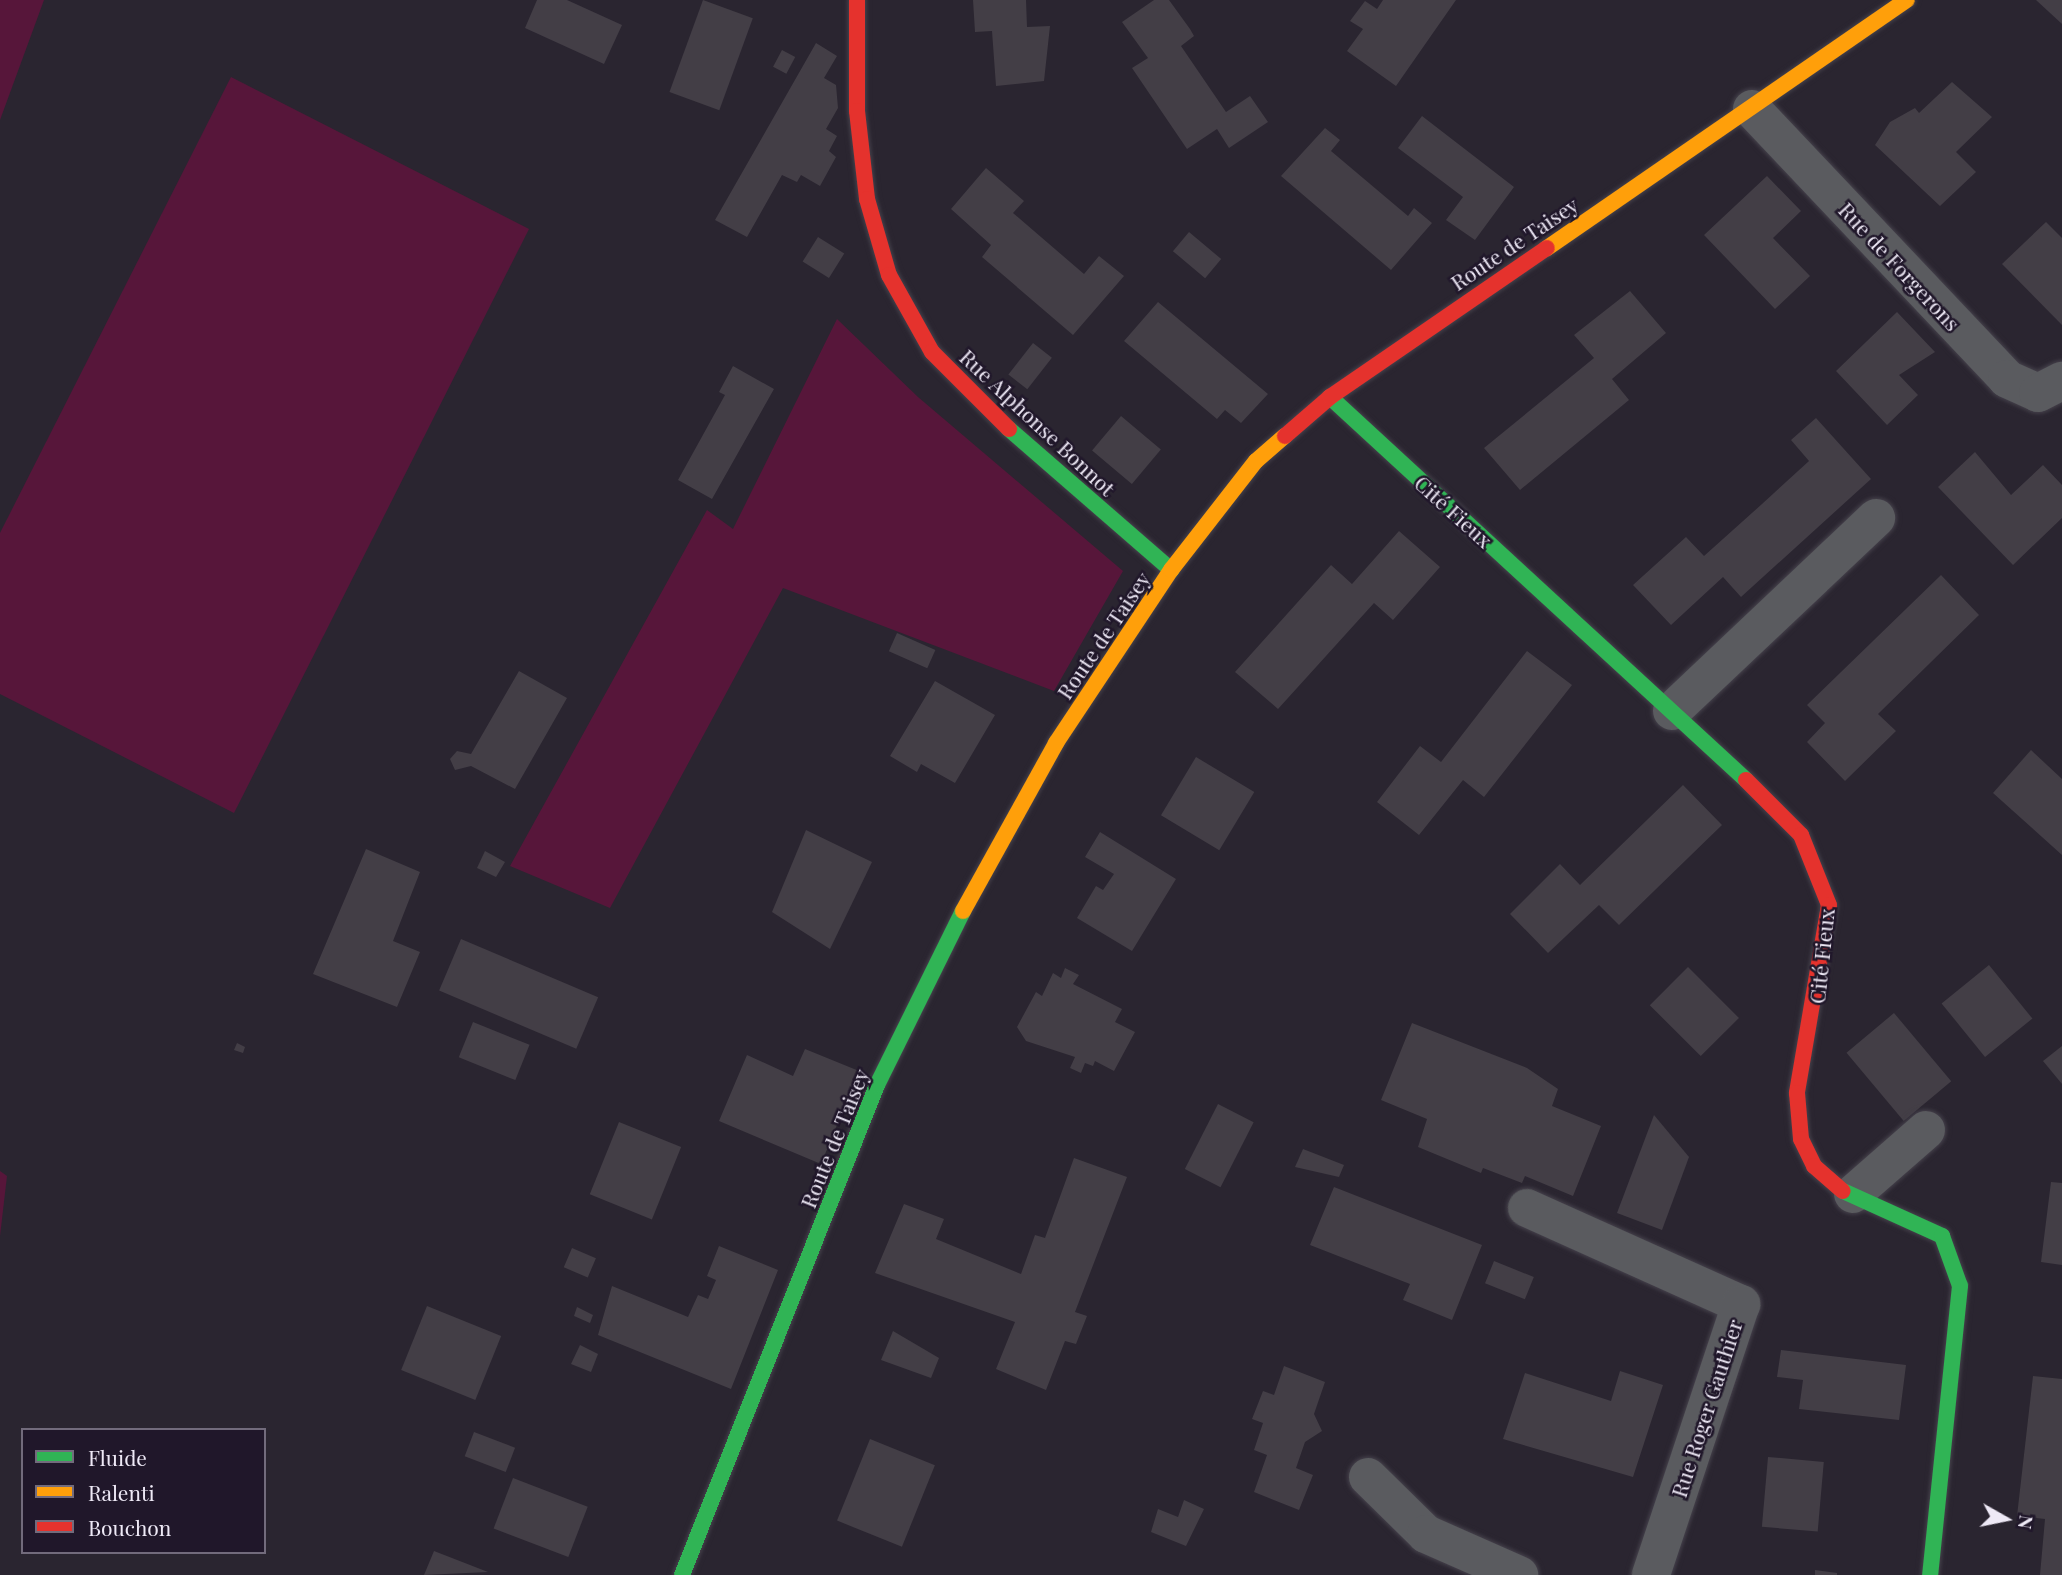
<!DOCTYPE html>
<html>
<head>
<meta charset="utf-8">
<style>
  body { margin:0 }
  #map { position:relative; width:2062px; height:1575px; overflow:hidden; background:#2a2530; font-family:"Playfair Display",serif }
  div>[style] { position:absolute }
  .green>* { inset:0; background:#57163a }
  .building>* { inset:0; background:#433e46; transform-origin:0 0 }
  .roads { filter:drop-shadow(0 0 2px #45414b) drop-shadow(0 0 2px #45414b) }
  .street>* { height:38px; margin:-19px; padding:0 19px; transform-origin:19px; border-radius:19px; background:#5a5b5f }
  .fast>* { height:16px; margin:-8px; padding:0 8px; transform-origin:8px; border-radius:8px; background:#30b455 }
  .slow>* { height:16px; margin:-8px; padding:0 8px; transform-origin:8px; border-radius:8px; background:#ff9f0a }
  .jam>* { height:16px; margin:-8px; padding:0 8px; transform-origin:8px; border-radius:8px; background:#e5322d }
  span { translate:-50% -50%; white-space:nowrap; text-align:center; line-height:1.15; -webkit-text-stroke:5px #20172a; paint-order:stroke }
  .street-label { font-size:21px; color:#eee9f6 }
  .legend { position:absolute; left:21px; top:1428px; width:245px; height:126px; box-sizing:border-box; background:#20172a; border:2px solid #726b7c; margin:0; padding:9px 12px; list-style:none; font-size:21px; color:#eee9f6 }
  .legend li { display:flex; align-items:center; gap:14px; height:35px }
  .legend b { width:35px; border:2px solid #726b7c }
  .north { position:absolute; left:1971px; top:1484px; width:70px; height:70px; -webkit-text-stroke:5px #20172a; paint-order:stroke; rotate:99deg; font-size:19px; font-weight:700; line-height:28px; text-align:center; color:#eee9f6 }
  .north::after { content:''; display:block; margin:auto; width:24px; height:32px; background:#eee9f6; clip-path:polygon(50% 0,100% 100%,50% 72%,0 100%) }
</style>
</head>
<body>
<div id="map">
  <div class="green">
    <i style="clip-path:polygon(0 0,44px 0,0 120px)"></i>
    <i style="clip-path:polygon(231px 77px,529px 229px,234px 813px,0 694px,0 533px)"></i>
    <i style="clip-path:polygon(837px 319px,918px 397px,1123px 571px,1054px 691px,783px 588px,610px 908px,510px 866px,707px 510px,733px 529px)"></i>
    <i style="clip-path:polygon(0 1171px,7px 1176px,0 1236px)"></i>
  </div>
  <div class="building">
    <i style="clip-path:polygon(537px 0,567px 0,622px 25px,604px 64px,525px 28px)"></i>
    <i style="left:703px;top:0;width:53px;height:98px;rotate:20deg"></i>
    <i style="clip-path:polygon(973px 0,1026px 0,1027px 27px,1050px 26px,1044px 81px,996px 86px,992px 31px,975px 32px)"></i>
    <i style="clip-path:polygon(1154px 0,1169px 0,1190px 29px,1194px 36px,1181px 46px,1226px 112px,1250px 96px,1268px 122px,1229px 148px,1217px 129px,1187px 149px,1132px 68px,1148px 58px,1122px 22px)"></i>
    <i style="clip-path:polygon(1383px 0,1456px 0,1396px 86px,1347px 51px,1363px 29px,1350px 21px,1365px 1px,1377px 9px)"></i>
    <i style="clip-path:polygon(2036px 0,2062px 0,2062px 24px)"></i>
    <i style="clip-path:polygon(816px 43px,837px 56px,824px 78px,836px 85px,838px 108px,826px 129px,837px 136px,829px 151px,836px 157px,820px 186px,801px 175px,797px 182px,782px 175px,747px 237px,715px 220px)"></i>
    <i style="left:782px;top:50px;width:15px;height:19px;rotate:28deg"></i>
    <i style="clip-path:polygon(1952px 82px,1992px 117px,1956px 152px,1976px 172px,1940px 206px,1875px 145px,1890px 122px,1915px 108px,1919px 113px)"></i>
    <i style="clip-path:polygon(1422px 116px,1514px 187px,1475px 240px,1446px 220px,1463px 197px,1398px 148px)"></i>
    <i style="clip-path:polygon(1325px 128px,1340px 140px,1331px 151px,1408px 216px,1414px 208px,1432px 223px,1391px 270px,1281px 176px)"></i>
    <i style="clip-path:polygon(986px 168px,1024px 201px,1013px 213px,1084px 274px,1099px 256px,1124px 276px,1073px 335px,982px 257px,991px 245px,951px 209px)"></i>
    <i style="clip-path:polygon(1767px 176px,1801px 211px,1773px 238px,1810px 276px,1775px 309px,1704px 235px)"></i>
    <i style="clip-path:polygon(2046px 222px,2062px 238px,2062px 325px,2002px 264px)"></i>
    <i style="left:1189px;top:232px;width:42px;height:25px;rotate:40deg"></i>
    <i style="left:818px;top:237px;width:31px;height:29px;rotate:32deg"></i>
    <i style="clip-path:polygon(1630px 291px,1666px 333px,1612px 379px,1629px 400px,1520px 490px,1484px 448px,1594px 358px,1574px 335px)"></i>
    <i style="clip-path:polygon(1158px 302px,1268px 394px,1241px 423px,1225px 410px,1217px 419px,1124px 341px)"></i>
    <i style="clip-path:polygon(1897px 312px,1935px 352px,1899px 375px,1918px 395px,1887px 425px,1836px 371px)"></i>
    <i style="left:1033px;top:343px;width:24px;height:40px;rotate:38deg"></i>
    <i style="clip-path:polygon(733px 366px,774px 389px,712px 499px,678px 480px,725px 395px,719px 392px)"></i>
    <i style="left:1121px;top:416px;width:52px;height:45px;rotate:40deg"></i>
    <i style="clip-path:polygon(1816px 418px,1871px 479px,1741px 597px,1723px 577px,1671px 625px,1633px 585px,1686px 537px,1704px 556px,1762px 504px,1809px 461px,1791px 440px)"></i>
    <i style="clip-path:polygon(1975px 452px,2011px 495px,2043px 465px,2062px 485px,2062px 518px,2013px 565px,1938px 487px)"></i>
    <i style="clip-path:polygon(1399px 531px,1440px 567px,1393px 620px,1374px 603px,1278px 709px,1235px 672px,1331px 565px,1352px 584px)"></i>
    <i style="clip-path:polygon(1941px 575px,1979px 615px,1878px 714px,1896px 731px,1845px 781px,1807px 742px,1825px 723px,1807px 705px)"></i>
    <i style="left:897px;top:633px;width:42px;height:20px;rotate:24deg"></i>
    <i style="clip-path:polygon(1527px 651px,1572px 685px,1484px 797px,1463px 780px,1419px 835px,1377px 802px,1420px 746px,1441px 762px)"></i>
    <i style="clip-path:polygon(519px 671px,567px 698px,515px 789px,471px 766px,455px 770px,450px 759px,457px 751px,471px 754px)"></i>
    <i style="clip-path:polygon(935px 681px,995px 715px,955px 783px,921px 764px,917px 772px,890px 756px)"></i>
    <i style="clip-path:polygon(2031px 750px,2062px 779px,2062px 855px,1993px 793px)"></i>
    <i style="left:1196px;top:757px;width:68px;height:68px;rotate:31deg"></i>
    <i style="clip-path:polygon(1683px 785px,1722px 825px,1619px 925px,1599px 905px,1548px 953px,1510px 914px,1560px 864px,1580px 885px)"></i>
    <i style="clip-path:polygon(806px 830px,872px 862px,830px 949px,772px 912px)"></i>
    <i style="clip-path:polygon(1100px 832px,1176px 879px,1132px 951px,1077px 918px,1096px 886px,1103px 890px,1114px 874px,1085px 857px)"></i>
    <i style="clip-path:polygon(366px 849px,420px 872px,393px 941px,420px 952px,397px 1007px,313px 974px)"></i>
    <i style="clip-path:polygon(485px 851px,505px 862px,496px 877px,477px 868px)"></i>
    <i style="left:461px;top:939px;width:149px;height:56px;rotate:23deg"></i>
    <i style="left:1989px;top:965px;width:69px;height:61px;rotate:51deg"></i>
    <i style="left:1688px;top:967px;width:72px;height:54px;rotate:45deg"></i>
    <i style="clip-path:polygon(1065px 968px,1079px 975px,1073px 984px,1122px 1009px,1115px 1022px,1135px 1032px,1114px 1071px,1095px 1061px,1093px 1066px,1085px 1063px,1081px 1073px,1070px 1068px,1075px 1057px,1026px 1041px,1017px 1027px,1036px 992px,1042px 996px,1053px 973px,1061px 978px)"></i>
    <i style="left:1894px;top:1013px;width:89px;height:62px;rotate:50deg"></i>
    <i style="left:473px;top:1022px;width:61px;height:38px;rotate:22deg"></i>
    <i style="clip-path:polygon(1412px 1023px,1527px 1068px,1558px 1089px,1552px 1106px,1601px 1126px,1573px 1196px,1525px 1176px,1522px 1183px,1483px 1168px,1481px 1173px,1418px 1147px,1427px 1119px,1381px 1100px)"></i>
    <i style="clip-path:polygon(237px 1043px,245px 1047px,243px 1053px,234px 1050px)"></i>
    <i style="clip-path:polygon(2062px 1046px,2062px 1084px,2043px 1061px)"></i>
    <i style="clip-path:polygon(805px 1049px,859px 1071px,821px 1164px,719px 1121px,747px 1055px,793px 1076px)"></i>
    <i style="left:1218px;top:1104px;width:40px;height:73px;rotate:27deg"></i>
    <i style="clip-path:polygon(1654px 1115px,1689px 1157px,1662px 1230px,1617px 1213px)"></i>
    <i style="left:619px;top:1122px;width:67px;height:78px;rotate:22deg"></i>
    <i style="clip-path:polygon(1303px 1149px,1344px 1165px,1339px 1177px,1295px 1167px)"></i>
    <i style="clip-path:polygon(1074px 1158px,1127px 1177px,1075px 1312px,1087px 1316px,1076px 1344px,1065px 1341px,1046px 1390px,996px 1369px,1015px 1322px,875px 1273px,904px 1204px,944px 1219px,936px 1239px,1021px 1274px,1035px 1235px,1045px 1238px)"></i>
    <i style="clip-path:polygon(2051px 1182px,2062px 1183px,2062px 1265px,2041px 1262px)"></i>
    <i style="clip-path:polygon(1334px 1187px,1482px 1245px,1452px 1320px,1403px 1300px,1410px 1284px,1310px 1245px)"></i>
    <i style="clip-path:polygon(719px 1246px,778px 1270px,731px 1389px,598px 1335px,612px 1286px,688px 1317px,698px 1295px,708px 1299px,716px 1280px,707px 1276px)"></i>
    <i style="left:572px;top:1248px;width:26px;height:21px;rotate:23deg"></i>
    <i style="left:1494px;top:1261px;width:43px;height:24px;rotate:22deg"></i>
    <i style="left:427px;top:1306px;width:80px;height:69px;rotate:22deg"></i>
    <i style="clip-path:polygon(577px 1307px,593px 1315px,590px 1323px,574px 1316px)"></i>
    <i style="clip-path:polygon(893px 1331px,939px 1358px,931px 1378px,881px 1360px)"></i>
    <i style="clip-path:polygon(580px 1345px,598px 1354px,591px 1372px,571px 1364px)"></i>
    <i style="clip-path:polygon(1781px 1350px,1906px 1365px,1899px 1420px,1799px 1409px,1803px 1380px,1777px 1377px)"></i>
    <i style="clip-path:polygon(1284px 1366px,1325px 1382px,1314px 1414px,1322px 1431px,1305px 1442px,1296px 1468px,1313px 1475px,1299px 1510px,1254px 1492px,1267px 1455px,1254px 1450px,1263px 1423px,1252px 1419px,1263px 1391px,1274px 1395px)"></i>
    <i style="clip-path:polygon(1620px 1371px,1663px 1385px,1633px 1477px,1503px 1439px,1525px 1373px,1611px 1401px)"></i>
    <i style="clip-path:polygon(2033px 1376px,2062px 1379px,2062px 1575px,2040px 1575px,2045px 1519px,2017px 1516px)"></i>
    <i style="left:474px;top:1432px;width:44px;height:26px;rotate:21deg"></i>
    <i style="left:870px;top:1439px;width:70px;height:88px;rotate:22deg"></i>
    <i style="left:1768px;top:1457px;width:56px;height:70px;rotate:5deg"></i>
    <i style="left:513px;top:1478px;width:80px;height:54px;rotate:21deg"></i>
    <i style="clip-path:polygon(1184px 1500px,1204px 1509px,1186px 1546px,1151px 1532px,1158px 1509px,1178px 1517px)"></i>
    <i style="clip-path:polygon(434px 1551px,488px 1572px,424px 1575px)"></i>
    <i style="clip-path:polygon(1815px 1570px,1837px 1573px,1837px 1575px,1815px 1575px)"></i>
  </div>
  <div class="roads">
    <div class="street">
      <i style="left:1752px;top:109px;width:371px;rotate:46.6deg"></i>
      <i style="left:2007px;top:379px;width:34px;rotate:24deg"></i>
      <i style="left:2038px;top:393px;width:27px;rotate:-27deg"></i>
      <i style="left:1672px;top:711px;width:281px;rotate:-43.4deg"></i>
      <i style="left:1853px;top:1194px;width:97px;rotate:-41.2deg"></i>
      <i style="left:1527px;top:1208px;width:235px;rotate:24.2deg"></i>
      <i style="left:1741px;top:1304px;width:286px;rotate:108.4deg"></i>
      <i style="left:1368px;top:1477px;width:81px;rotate:44.5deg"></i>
      <i style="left:1426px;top:1534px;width:102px;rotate:23.8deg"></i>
    </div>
    <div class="fast">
      <i style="left:1330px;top:397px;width:565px;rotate:42.63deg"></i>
      <i style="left:1009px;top:429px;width:215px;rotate:41deg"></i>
      <i style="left:1843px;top:1191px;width:109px;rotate:24.4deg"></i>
      <i style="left:1942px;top:1236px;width:53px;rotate:70.2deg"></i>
      <i style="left:1960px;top:1286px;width:291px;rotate:95.9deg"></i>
      <i style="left:682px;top:1575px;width:527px;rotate:-68.3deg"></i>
      <i style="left:877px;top:1085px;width:194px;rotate:-63.7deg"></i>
    </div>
    <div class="slow">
      <i style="left:1547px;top:248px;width:437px;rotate:-34.6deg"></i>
      <i style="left:963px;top:911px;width:192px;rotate:-61deg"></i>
      <i style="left:1056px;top:743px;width:208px;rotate:-56.4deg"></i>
      <i style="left:1171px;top:570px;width:138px;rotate:-52.1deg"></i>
      <i style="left:1256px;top:461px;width:38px;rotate:-41deg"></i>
    </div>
    <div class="jam">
      <i style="left:857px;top:0;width:111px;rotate:90deg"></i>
      <i style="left:857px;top:111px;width:89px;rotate:83.5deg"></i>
      <i style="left:867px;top:199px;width:79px;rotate:73.9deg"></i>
      <i style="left:889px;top:275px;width:88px;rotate:60.8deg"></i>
      <i style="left:932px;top:352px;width:109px;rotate:45deg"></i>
      <i style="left:1285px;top:436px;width:60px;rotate:-40.9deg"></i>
      <i style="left:1330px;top:397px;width:263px;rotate:-34.5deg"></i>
      <i style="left:1746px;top:780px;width:78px;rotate:45deg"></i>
      <i style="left:1801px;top:835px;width:75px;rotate:68.2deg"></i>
      <i style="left:1829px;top:905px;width:191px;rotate:99.7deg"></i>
      <i style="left:1797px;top:1093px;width:46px;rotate:85deg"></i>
      <i style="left:1801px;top:1139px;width:30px;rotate:64deg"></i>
      <i style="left:1814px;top:1166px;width:38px;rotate:41deg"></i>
    </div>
  </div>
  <div class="street-label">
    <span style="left:1514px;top:243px;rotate:-34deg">Route de Taisey</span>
    <span style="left:1900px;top:266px;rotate:47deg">Rue de Forgerons</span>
    <span style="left:1038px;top:422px;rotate:43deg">Rue Alphonse Bonnot</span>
    <span style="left:1454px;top:511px;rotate:42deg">Cité Fieux</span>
    <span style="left:1103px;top:635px;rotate:-56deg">Route de Taisey</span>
    <span style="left:1821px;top:956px;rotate:-84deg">Cité Fieux</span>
    <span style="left:834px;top:1138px;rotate:-68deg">Route de Taisey</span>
    <span style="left:1706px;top:1408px;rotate:-72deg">Rue Roger Gauthier</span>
  </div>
  <ul class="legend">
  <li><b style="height:9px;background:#30b455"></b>Fluide</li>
  <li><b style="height:9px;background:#ff9f0a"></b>Ralenti</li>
  <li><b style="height:9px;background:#e5322d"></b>Bouchon</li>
  </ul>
  <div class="north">N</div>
</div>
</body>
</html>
